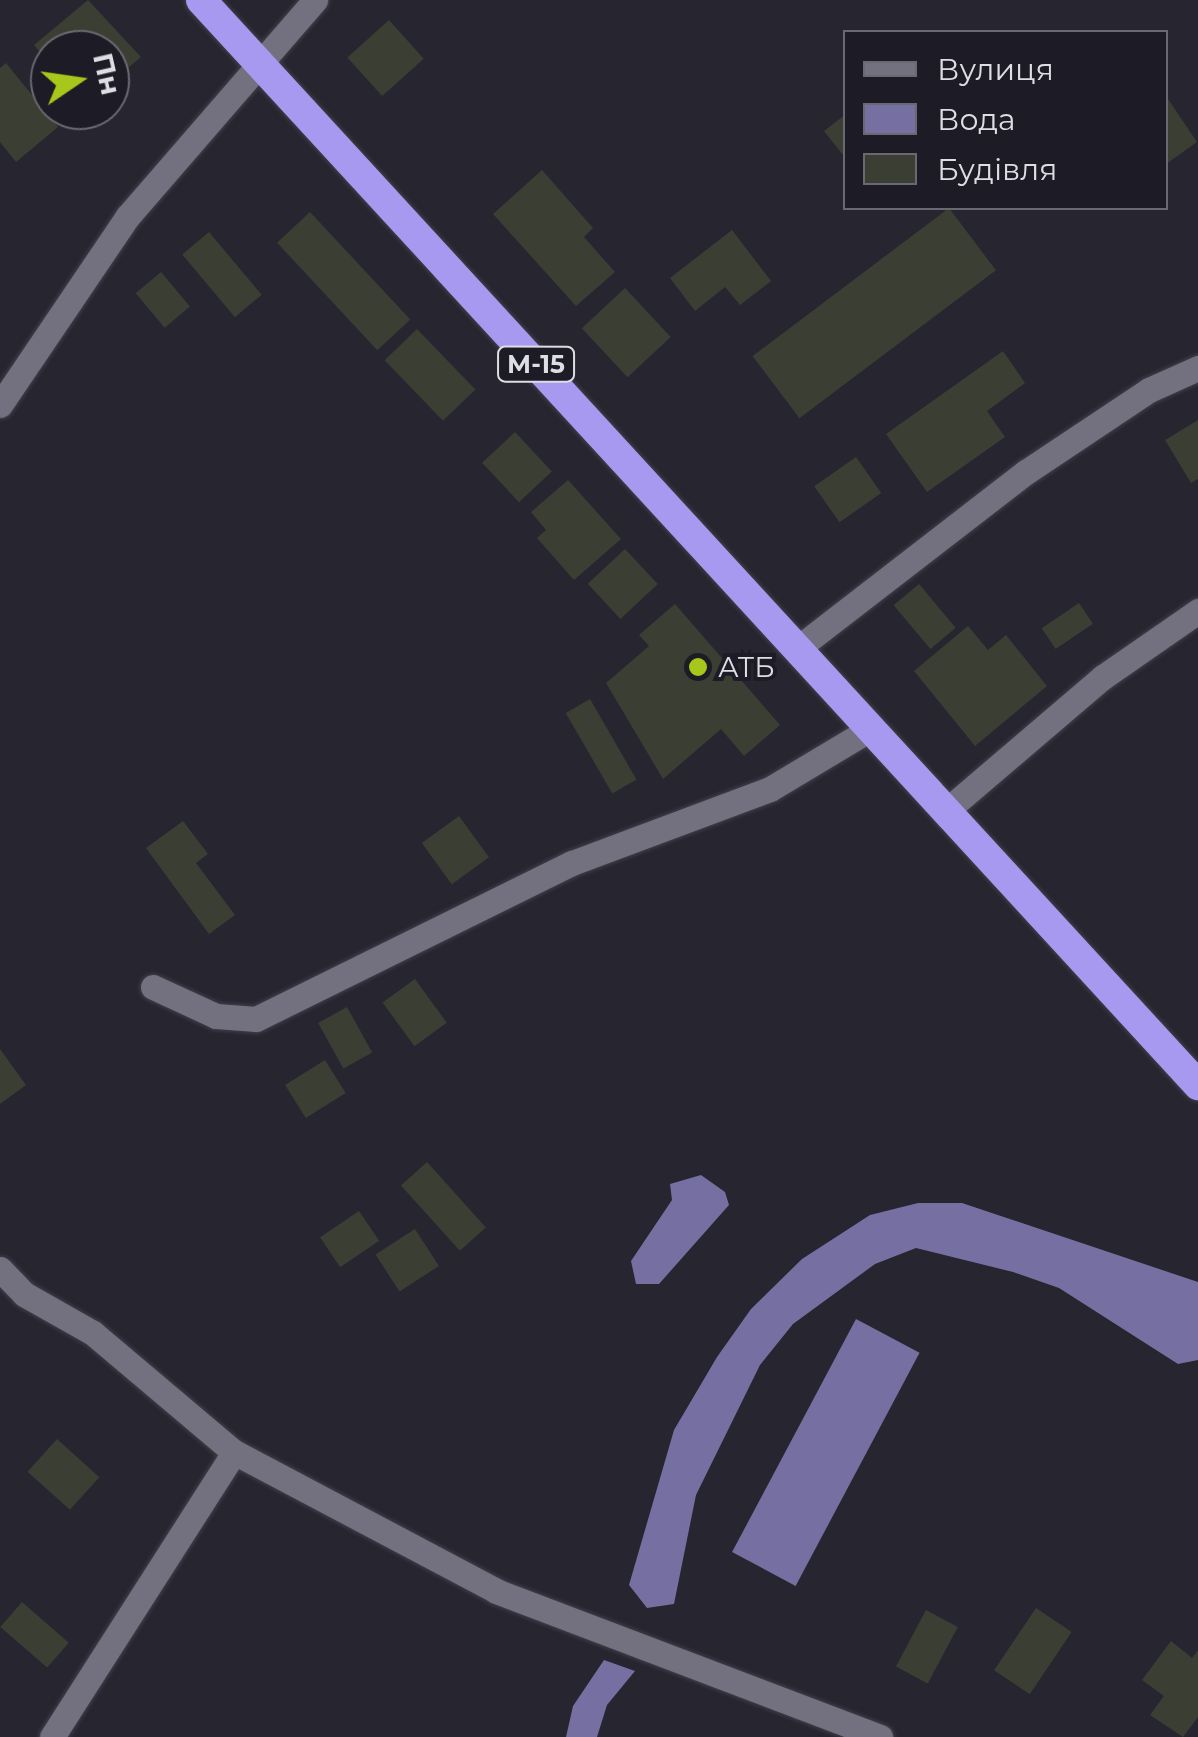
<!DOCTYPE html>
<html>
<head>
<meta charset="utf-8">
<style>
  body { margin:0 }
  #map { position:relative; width:1198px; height:1737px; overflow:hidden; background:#262530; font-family:Montserrat,sans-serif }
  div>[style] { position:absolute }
  .water>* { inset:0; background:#766fa1; transform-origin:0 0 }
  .building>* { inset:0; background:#3b3f33; transform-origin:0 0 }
  .roads { filter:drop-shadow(0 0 2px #404049) drop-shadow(0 0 2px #404049) }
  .street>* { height:25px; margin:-12.5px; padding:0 12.5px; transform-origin:12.5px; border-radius:12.5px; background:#73717f }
  .highway>* { height:30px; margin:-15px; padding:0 15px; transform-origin:15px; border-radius:15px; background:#a799f0 }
  .dots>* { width:28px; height:28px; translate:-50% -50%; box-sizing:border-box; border:5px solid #1d1c26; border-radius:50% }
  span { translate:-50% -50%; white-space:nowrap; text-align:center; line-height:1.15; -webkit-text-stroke:8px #1d1c26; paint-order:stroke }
  .shield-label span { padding:2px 8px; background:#1d1c26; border:2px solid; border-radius:8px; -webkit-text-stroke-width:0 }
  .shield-label { font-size:25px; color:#dddde4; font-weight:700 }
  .poi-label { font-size:28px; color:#dddde4 }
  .left { translate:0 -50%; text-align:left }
  .legend { position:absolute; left:843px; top:30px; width:325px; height:180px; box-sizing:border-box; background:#1d1c26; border:2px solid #6a6972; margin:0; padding:12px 18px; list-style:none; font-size:30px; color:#dddde4 }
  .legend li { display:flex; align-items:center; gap:20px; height:50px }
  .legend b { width:50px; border:2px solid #6a6972 }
  .north { position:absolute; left:30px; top:30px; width:100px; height:100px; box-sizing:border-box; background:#1d1c26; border:2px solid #6a6972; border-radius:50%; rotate:77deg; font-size:28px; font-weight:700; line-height:40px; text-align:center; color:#dddde4 }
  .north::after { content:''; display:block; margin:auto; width:35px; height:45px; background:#a8c71b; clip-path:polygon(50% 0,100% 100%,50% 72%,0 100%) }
</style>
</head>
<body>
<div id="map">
  <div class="water">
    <i style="clip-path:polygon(701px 1175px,725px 1192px,729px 1205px,659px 1284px,636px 1284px,631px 1261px,672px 1200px,670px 1184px)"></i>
    <i style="clip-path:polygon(918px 1203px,962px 1203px,1198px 1282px,1198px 1360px,1178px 1364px,1059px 1288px,1013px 1272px,916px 1248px,875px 1264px,793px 1324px,760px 1365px,696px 1495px,674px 1604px,647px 1608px,629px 1585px,674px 1430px,717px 1357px,751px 1309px,802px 1259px,870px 1215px)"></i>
    <i style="left:856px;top:1319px;width:72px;height:264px;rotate:28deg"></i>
    <i style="clip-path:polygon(604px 1660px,635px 1671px,607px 1705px,597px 1737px,566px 1737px,573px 1706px)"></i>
  </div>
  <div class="building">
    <i style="clip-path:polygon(88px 0,141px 57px,110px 83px,110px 50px,50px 50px,50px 64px,34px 45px)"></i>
    <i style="left:389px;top:20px;width:52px;height:56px;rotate:48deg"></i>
    <i style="clip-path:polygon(6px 63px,58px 127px,16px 162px,0 142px,0 68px)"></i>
    <i style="clip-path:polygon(1166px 96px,1197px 142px,1166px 164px)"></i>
    <i style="clip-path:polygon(846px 114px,846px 159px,824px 131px)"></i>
    <i style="clip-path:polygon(542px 170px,593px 228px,584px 237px,615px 272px,576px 306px,493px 214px)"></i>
    <i style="left:949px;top:208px;width:78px;height:246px;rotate:53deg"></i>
    <i style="left:310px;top:212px;width:147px;height:45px;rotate:47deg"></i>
    <i style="clip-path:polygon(732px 230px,771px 281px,740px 305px,725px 287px,695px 311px,670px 278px)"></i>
    <i style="left:209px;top:232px;width:82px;height:35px;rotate:50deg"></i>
    <i style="left:161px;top:272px;width:45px;height:33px;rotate:50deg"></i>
    <i style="left:625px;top:288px;width:67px;height:59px;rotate:47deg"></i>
    <i style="left:417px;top:329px;width:84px;height:45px;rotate:46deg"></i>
    <i style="clip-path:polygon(1003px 351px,1025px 383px,987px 411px,1005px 437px,927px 492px,886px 434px)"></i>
    <i style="clip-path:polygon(1198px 420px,1198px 479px,1191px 483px,1165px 440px)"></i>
    <i style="left:515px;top:432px;width:54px;height:45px;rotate:47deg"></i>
    <i style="left:856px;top:457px;width:44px;height:51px;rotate:55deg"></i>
    <i style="clip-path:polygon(568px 480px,621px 539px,574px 580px,537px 538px,546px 530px,531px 512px)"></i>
    <i style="left:625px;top:549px;width:48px;height:51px;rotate:47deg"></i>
    <i style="left:919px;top:584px;width:57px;height:33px;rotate:50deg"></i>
    <i style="left:1079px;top:603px;width:25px;height:45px;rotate:56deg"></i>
    <i style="clip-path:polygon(675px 604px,780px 725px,744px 756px,721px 729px,663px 779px,606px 683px,649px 646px,639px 635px)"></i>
    <i style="clip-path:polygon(968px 626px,988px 650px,1006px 635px,1047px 686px,975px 746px,914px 671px)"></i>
    <i style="left:590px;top:699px;width:93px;height:28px;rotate:60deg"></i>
    <i style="left:459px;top:816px;width:51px;height:46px;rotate:54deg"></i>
    <i style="clip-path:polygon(183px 821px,208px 854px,196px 863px,235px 915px,209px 934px,146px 848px)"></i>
    <i style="left:415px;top:979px;width:54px;height:40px;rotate:54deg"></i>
    <i style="left:347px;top:1007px;width:52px;height:33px;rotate:61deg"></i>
    <i style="clip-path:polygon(0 1049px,26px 1085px,0 1104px)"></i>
    <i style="left:325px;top:1060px;width:39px;height:47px;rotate:58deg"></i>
    <i style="left:427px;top:1162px;width:88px;height:35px;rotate:48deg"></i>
    <i style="left:359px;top:1211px;width:36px;height:47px;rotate:56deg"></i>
    <i style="left:415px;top:1229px;width:44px;height:47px;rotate:57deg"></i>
    <i style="left:57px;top:1439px;width:57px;height:44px;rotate:42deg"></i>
    <i style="left:22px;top:1602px;width:62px;height:33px;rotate:41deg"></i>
    <i style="left:1036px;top:1608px;width:43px;height:75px;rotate:34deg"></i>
    <i style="left:926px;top:1610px;width:36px;height:64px;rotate:28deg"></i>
    <i style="clip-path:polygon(1171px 1641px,1192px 1658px,1198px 1650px,1198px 1717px,1183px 1737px,1150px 1715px,1164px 1696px,1142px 1680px)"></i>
  </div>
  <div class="roads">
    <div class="street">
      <i style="left:0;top:405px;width:228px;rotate:-55.9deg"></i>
      <i style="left:128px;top:216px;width:286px;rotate:-49.1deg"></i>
      <i style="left:798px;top:648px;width:288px;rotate:-37.7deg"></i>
      <i style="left:1026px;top:472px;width:148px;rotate:-33.7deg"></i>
      <i style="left:1149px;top:390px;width:54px;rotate:-24.2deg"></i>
      <i style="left:946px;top:811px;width:206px;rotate:-40.5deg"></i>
      <i style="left:1103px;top:677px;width:116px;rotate:-34.8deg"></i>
      <i style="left:153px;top:987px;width:69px;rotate:24.7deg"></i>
      <i style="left:216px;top:1016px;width:40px;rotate:4.3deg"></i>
      <i style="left:256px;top:1019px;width:352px;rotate:-26.3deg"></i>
      <i style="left:572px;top:863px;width:211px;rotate:-20.5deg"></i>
      <i style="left:770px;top:789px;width:119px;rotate:-30.9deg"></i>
      <i style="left:0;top:1269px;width:35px;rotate:46deg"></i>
      <i style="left:24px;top:1294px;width:79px;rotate:29.5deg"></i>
      <i style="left:93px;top:1333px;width:185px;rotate:40.2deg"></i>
      <i style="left:234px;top:1452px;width:297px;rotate:27.9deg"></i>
      <i style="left:496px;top:1591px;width:411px;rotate:20.8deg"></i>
      <i style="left:52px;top:1737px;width:338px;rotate:-57.4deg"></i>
    </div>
    <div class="highway">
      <i style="left:201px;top:0;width:1474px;rotate:47.42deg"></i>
    </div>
  </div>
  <div class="dots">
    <i style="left:698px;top:667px;background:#a8c71b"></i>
  </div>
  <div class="shield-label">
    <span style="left:536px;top:364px">М-15</span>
  </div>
  <div class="poi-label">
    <span class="left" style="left:718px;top:667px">АТБ</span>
  </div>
  <ul class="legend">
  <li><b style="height:12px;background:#73717f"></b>Вулиця</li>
  <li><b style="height:28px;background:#766fa1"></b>Вода</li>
  <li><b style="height:28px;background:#3b3f33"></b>Будівля</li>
  </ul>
  <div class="north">Пн</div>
</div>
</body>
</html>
